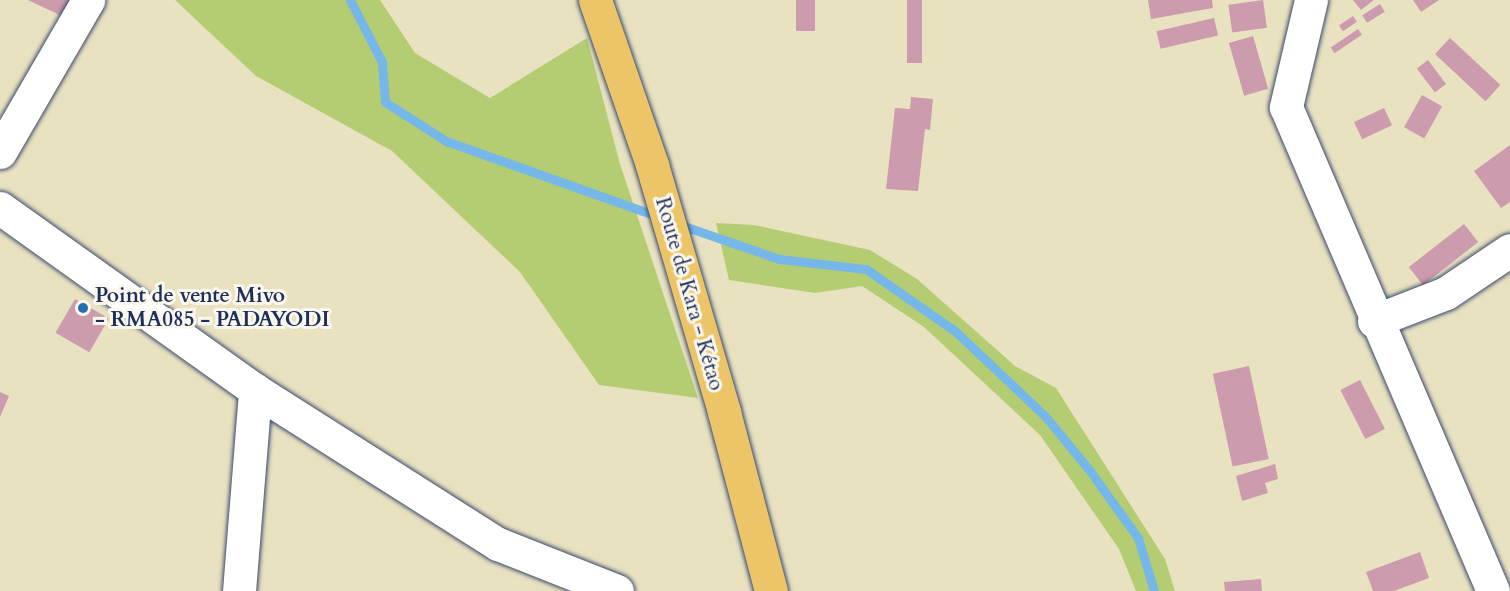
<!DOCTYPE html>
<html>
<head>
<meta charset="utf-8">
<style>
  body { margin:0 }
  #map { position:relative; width:1510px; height:591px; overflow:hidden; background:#e9e2c1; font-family:Cardo,serif }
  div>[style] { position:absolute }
  .green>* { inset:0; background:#b4cd72 }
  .stream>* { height:9px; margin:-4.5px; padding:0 4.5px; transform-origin:4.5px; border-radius:4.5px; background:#76b7ea }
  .building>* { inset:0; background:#cd9bae; transform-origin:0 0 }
  .roads { filter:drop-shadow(0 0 2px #3a4a6d) drop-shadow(0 0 2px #3a4a6d) }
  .street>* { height:33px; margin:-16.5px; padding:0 16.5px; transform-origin:16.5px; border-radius:16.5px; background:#fff }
  .primary>* { height:33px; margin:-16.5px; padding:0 16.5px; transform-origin:16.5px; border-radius:16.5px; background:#edc569 }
  .dots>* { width:16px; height:16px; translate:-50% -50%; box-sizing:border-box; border:3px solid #fbf7ec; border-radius:50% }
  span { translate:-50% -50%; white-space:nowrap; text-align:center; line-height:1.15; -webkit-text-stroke:6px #fbf7ec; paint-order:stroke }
  .street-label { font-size:21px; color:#1b2f5e }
  .poi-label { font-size:21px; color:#1b2f5e; font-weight:700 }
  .left { translate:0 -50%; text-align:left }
</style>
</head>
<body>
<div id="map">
  <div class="green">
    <i style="clip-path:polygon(175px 0,380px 0,415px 53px,490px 98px,587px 38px,620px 164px,698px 398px,599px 385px,520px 272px,392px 151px,256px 76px)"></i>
    <i style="clip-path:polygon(716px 223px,754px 225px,870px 250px,917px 279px,1015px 366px,1056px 388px,1165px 559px,1175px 591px,1136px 591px,1119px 549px,1040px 435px,924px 327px,862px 286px,815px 293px,729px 280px)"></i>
  </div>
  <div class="stream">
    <i style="left:350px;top:0;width:70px;rotate:62.7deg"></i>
    <i style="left:382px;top:62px;width:40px;rotate:85.7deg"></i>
    <i style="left:385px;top:102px;width:72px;rotate:32.6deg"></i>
    <i style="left:446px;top:141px;width:226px;rotate:19.6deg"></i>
    <i style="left:678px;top:224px;width:107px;rotate:19.1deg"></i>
    <i style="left:779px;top:259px;width:88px;rotate:6.6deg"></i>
    <i style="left:866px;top:269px;width:108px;rotate:34.9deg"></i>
    <i style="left:955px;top:331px;width:124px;rotate:43.4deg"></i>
    <i style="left:1045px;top:416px;width:71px;rotate:50.7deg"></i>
    <i style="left:1090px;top:471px;width:82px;rotate:54.4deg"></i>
    <i style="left:1138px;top:538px;width:55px;rotate:73.2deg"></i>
  </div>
  <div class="building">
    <i style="clip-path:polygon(28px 0,76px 0,64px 17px)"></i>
    <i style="left:796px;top:0;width:19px;height:31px"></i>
    <i style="left:907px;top:0;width:15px;height:63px"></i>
    <i style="clip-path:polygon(1148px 0,1212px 0,1213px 8px,1151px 19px)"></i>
    <i style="left:1263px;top:0;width:28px;height:35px;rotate:82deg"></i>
    <i style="clip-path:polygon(1353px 0,1374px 0,1361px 10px)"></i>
    <i style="clip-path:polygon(1413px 0,1439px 0,1421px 12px)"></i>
    <i style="left:1380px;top:4px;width:9px;height:21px;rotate:58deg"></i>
    <i style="left:1353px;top:16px;width:7px;height:17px;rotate:56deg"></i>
    <i style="left:1214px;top:18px;width:18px;height:59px;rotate:77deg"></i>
    <i style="left:1358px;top:29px;width:7px;height:33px;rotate:56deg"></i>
    <i style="left:1253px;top:36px;width:55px;height:25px;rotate:74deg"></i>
    <i style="left:1450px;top:38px;width:69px;height:22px;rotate:43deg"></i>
    <i style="left:1428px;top:60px;width:30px;height:14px;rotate:53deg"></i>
    <i style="left:1422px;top:95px;width:23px;height:37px;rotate:29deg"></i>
    <i style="clip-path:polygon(911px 97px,933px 99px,930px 130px,925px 129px,918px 191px,886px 189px,895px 108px,910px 109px)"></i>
    <i style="left:1384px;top:108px;width:19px;height:33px;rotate:65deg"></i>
    <i style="clip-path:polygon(1510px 145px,1510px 202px,1501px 208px,1474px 171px)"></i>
    <i style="left:1464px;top:224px;width:23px;height:70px;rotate:52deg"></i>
    <i style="left:75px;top:299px;width:39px;height:39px;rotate:30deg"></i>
    <i style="left:1249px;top:366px;width:95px;height:37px;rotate:78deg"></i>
    <i style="left:1360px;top:380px;width:55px;height:22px;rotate:63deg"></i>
    <i style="clip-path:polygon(0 392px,9px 396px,0 417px)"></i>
    <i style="clip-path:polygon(1275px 464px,1278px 479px,1265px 483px,1268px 493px,1242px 501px,1236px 476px)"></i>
    <i style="clip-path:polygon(1420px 552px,1429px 578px,1394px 591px,1373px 591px,1366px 572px)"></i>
    <i style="clip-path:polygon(1261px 579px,1262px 591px,1225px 591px,1224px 582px)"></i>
  </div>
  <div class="roads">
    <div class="street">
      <i style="left:1311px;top:0;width:110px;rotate:103.2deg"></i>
      <i style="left:1286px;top:107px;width:526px;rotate:66.84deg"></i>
      <i style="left:0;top:152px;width:176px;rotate:-59.9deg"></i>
      <i style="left:0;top:208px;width:313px;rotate:35.5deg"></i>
      <i style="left:255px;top:390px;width:288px;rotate:32.4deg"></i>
      <i style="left:498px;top:544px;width:128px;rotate:21.6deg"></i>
      <i style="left:1374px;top:321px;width:77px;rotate:-21.3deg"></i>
      <i style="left:1446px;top:293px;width:77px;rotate:-33.9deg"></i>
      <i style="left:239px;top:591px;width:202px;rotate:-85.4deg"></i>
    </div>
    <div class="primary">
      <i style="left:595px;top:0;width:175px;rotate:70.9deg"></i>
      <i style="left:652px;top:165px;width:257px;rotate:73.7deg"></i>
      <i style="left:724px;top:412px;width:185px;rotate:75.3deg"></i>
    </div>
  </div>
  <div class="dots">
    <i style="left:83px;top:308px;background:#1f6fb2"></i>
  </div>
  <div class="street-label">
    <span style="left:689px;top:294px;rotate:74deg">Route de Kara - Kétao</span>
  </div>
  <div class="poi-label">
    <span class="left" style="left:95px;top:308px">Point de vente Mivo<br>- RMA085 - PADAYODI</span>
  </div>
</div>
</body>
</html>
